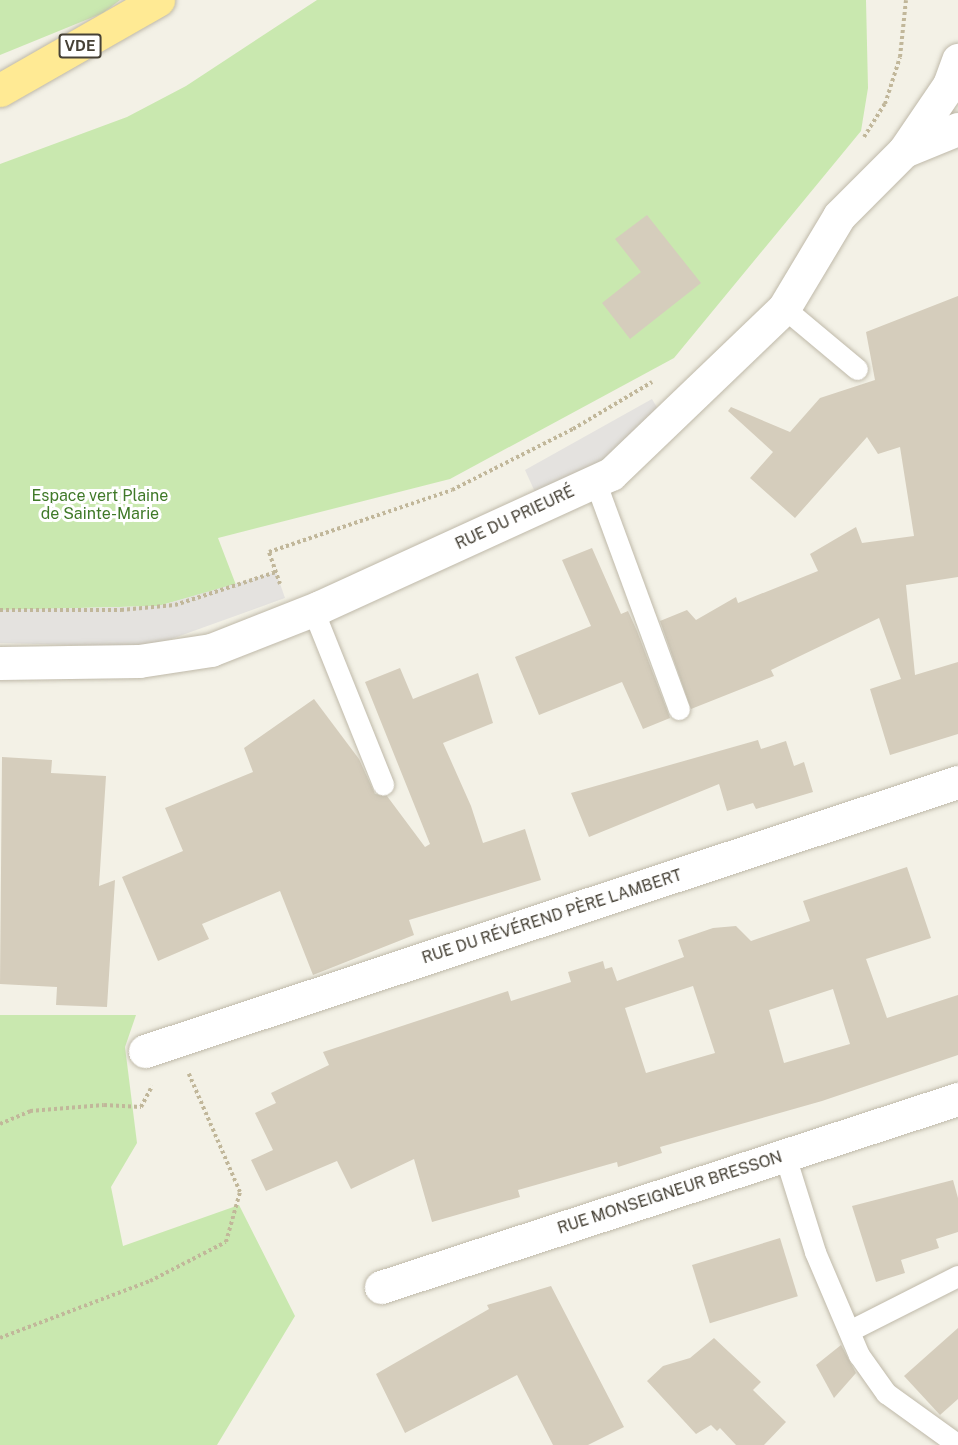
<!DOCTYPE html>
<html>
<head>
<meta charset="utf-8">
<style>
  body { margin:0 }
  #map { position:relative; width:958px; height:1445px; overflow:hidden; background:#f3f1e6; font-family:"Public Sans",sans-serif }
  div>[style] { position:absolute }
  .green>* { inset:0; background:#c9e8af }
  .parking>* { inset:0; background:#e4e2df }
  .building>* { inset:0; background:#d5cdbc; transform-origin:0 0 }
  .path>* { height:4px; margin-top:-2px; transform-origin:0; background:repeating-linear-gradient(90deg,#c1b79a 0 3px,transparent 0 6px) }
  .roads { filter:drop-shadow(0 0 2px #bfb9a9) drop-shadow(0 0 2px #bfb9a9) }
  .lane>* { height:21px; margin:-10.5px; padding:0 10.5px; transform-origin:10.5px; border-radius:10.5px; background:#fff }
  .street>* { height:33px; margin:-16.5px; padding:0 16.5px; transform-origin:16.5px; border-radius:16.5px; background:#fff }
  .primary>* { height:33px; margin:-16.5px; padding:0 16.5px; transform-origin:16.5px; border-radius:16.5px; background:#ffea94 }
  span { translate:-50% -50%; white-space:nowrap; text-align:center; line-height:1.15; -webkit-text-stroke:6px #fff; paint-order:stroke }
  .shield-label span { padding:2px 4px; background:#fff; border:2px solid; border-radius:4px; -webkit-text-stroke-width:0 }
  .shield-label { font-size:15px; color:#464136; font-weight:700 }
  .park-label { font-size:16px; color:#3f7928 }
  .street-label { font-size:16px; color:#464136 }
</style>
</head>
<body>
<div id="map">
  <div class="green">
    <i style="clip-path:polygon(0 0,120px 0,103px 13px,0 55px)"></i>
    <i style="clip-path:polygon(317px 0,866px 0,868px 88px,861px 131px,674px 358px,450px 479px,218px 538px,236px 585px,158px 606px,0 610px,0 164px,127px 117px,186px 86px)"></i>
    <i style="clip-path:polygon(0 1015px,136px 1015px,125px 1047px,137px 1143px,111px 1187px,123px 1246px,239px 1205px,295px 1316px,217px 1445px,0 1445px)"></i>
  </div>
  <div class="parking">
    <i style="clip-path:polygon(652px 399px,665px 421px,606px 459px,535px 492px,525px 470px)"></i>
    <i style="clip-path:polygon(276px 572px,285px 598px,149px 647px,0 643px,0 610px,158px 606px)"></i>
  </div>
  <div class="building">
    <i style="clip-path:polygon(647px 215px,701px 283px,630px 339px,602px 303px,641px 272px,615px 239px)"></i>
    <i style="clip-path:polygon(958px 296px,958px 577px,906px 585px,915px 675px,958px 662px,958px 734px,890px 755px,870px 689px,901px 679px,879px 618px,771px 670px,774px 676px,691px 709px,660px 621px,687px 610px,696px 620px,736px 597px,738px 603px,818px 571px,810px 554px,856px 527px,862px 543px,914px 536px,900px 447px,878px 454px,867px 437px,795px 518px,750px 478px,773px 452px,728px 411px,731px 407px,790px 432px,820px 398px,875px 380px,866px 332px)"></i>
    <i style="clip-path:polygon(592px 548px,621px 614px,628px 611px,637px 631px,670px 718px,643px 729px,622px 682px,539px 715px,515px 657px,591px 626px,562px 560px)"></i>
    <i style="clip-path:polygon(400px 668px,413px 699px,478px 673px,493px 723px,443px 743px,471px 806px,483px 843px,525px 829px,541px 880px,409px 920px,414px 935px,313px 975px,280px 891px,202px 924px,209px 939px,158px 961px,122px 877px,183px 851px,165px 808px,253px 772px,244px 748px,314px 699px,359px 759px,375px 794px,387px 796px,425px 847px,430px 844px,365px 682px)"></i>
    <i style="clip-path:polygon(758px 740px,761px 749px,786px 741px,794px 766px,804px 762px,813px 792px,756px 809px,753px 803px,727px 811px,719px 784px,589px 837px,571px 793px)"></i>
    <i style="clip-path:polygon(2px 757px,52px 760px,51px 773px,106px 776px,99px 886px,115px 880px,107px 1007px,56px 1005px,57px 987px,0 984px)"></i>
    <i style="clip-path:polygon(evenodd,907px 867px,931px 938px,866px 959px,887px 1018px,958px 995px,958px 1055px,822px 1101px,660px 1147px,662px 1153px,618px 1167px,617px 1162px,518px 1190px,520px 1197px,432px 1222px,414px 1159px,351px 1189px,337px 1161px,266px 1191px,251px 1160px,273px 1150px,255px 1113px,276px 1103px,271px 1093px,329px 1065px,323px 1052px,508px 991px,511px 1001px,571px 982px,568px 972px,603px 961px,605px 969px,612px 967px,617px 981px,684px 957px,678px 940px,713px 928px,736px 926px,751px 941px,810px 921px,803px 901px,907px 867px,693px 986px,715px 1053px,646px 1073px,625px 1008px,693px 986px,907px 867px,833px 989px,850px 1044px,784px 1063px,769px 1010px,833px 989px)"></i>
    <i style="clip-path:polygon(953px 1180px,958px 1198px,958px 1232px,936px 1239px,939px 1248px,901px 1260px,905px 1273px,876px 1282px,852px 1206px)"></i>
    <i style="left:780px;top:1238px;width:61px;height:92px;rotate:73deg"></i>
    <i style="clip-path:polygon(551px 1286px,624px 1427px,588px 1445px,553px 1445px,517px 1375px,405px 1433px,376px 1374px,489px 1309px,487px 1305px)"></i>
    <i style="clip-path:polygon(958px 1328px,958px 1399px,940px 1415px,904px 1376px)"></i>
    <i style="clip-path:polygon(714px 1338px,761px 1382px,753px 1390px,786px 1422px,764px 1445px,736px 1445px,720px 1428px,717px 1431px,711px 1425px,696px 1434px,647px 1381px,663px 1366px,690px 1358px)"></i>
    <i style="clip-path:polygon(841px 1345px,856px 1373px,834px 1398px,816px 1365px)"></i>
  </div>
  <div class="path">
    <i style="left:864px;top:137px;width:39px;rotate:-58deg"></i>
    <i style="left:885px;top:104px;width:49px;rotate:-72.3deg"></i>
    <i style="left:900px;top:57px;width:57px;rotate:-84deg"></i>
    <i style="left:280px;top:584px;width:34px;rotate:-109deg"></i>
    <i style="left:269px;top:552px;width:193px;rotate:-18.7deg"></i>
    <i style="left:452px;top:490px;width:136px;rotate:-26.8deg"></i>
    <i style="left:573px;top:429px;width:92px;rotate:-30.7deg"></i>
    <i style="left:0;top:610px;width:121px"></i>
    <i style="left:121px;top:610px;width:54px;rotate:-5.3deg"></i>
    <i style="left:175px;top:605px;width:106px;rotate:-18.1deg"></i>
    <i style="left:0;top:1124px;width:33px;rotate:-23deg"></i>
    <i style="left:30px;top:1111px;width:74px;rotate:-4.6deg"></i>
    <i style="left:104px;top:1105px;width:37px;rotate:3deg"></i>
    <i style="left:141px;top:1107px;width:24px;rotate:-62deg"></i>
    <i style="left:0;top:1338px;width:160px;rotate:-20.8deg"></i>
    <i style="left:150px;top:1281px;width:85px;rotate:-27.2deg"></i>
    <i style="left:226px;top:1242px;width:52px;rotate:-74.4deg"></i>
    <i style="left:240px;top:1192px;width:129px;rotate:-113.4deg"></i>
  </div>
  <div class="roads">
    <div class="lane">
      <i style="left:784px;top:308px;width:95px;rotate:39.9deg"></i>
      <i style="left:595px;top:481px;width:243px;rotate:69.8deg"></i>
      <i style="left:313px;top:610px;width:188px;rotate:68.1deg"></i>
      <i style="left:785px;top:1156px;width:101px;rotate:72.6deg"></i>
      <i style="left:815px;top:1252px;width:112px;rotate:66.9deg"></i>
      <i style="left:859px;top:1355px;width:47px;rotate:54.6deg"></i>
      <i style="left:886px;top:1393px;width:89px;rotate:35.8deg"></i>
      <i style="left:849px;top:1331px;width:122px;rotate:-26.8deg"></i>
    </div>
    <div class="street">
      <i style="left:904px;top:151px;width:80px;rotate:-55.7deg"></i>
      <i style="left:949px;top:85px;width:27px;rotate:-70deg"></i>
      <i style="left:0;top:663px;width:139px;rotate:-0.8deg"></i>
      <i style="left:139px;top:661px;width:73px;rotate:-8.7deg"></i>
      <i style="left:211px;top:650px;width:117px;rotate:-21.5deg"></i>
      <i style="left:320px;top:607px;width:320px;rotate:-24.6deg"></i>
      <i style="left:611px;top:474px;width:240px;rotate:-43.8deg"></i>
      <i style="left:784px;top:308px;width:107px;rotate:-59.1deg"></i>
      <i style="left:839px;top:216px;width:92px;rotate:-45deg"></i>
      <i style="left:904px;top:151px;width:58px;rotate:-22.2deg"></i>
      <i style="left:145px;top:1051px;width:856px;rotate:-18.31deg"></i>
      <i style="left:381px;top:1287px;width:607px;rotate:-18.05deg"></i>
    </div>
    <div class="primary">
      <i style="left:0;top:90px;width:182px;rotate:-29.7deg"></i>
    </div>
  </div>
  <div class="shield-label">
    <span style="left:80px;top:46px">VDE</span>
  </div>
  <div class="park-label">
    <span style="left:100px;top:505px">Espace vert Plaine<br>de Sainte-Marie</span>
  </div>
  <div class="street-label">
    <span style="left:515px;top:518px;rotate:-25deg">RUE DU PRIEURÉ</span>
    <span style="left:552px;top:917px;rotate:-18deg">RUE DU RÉVÉREND PÈRE LAMBERT</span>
    <span style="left:670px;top:1193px;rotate:-18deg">RUE MONSEIGNEUR BRESSON</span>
  </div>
</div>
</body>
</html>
